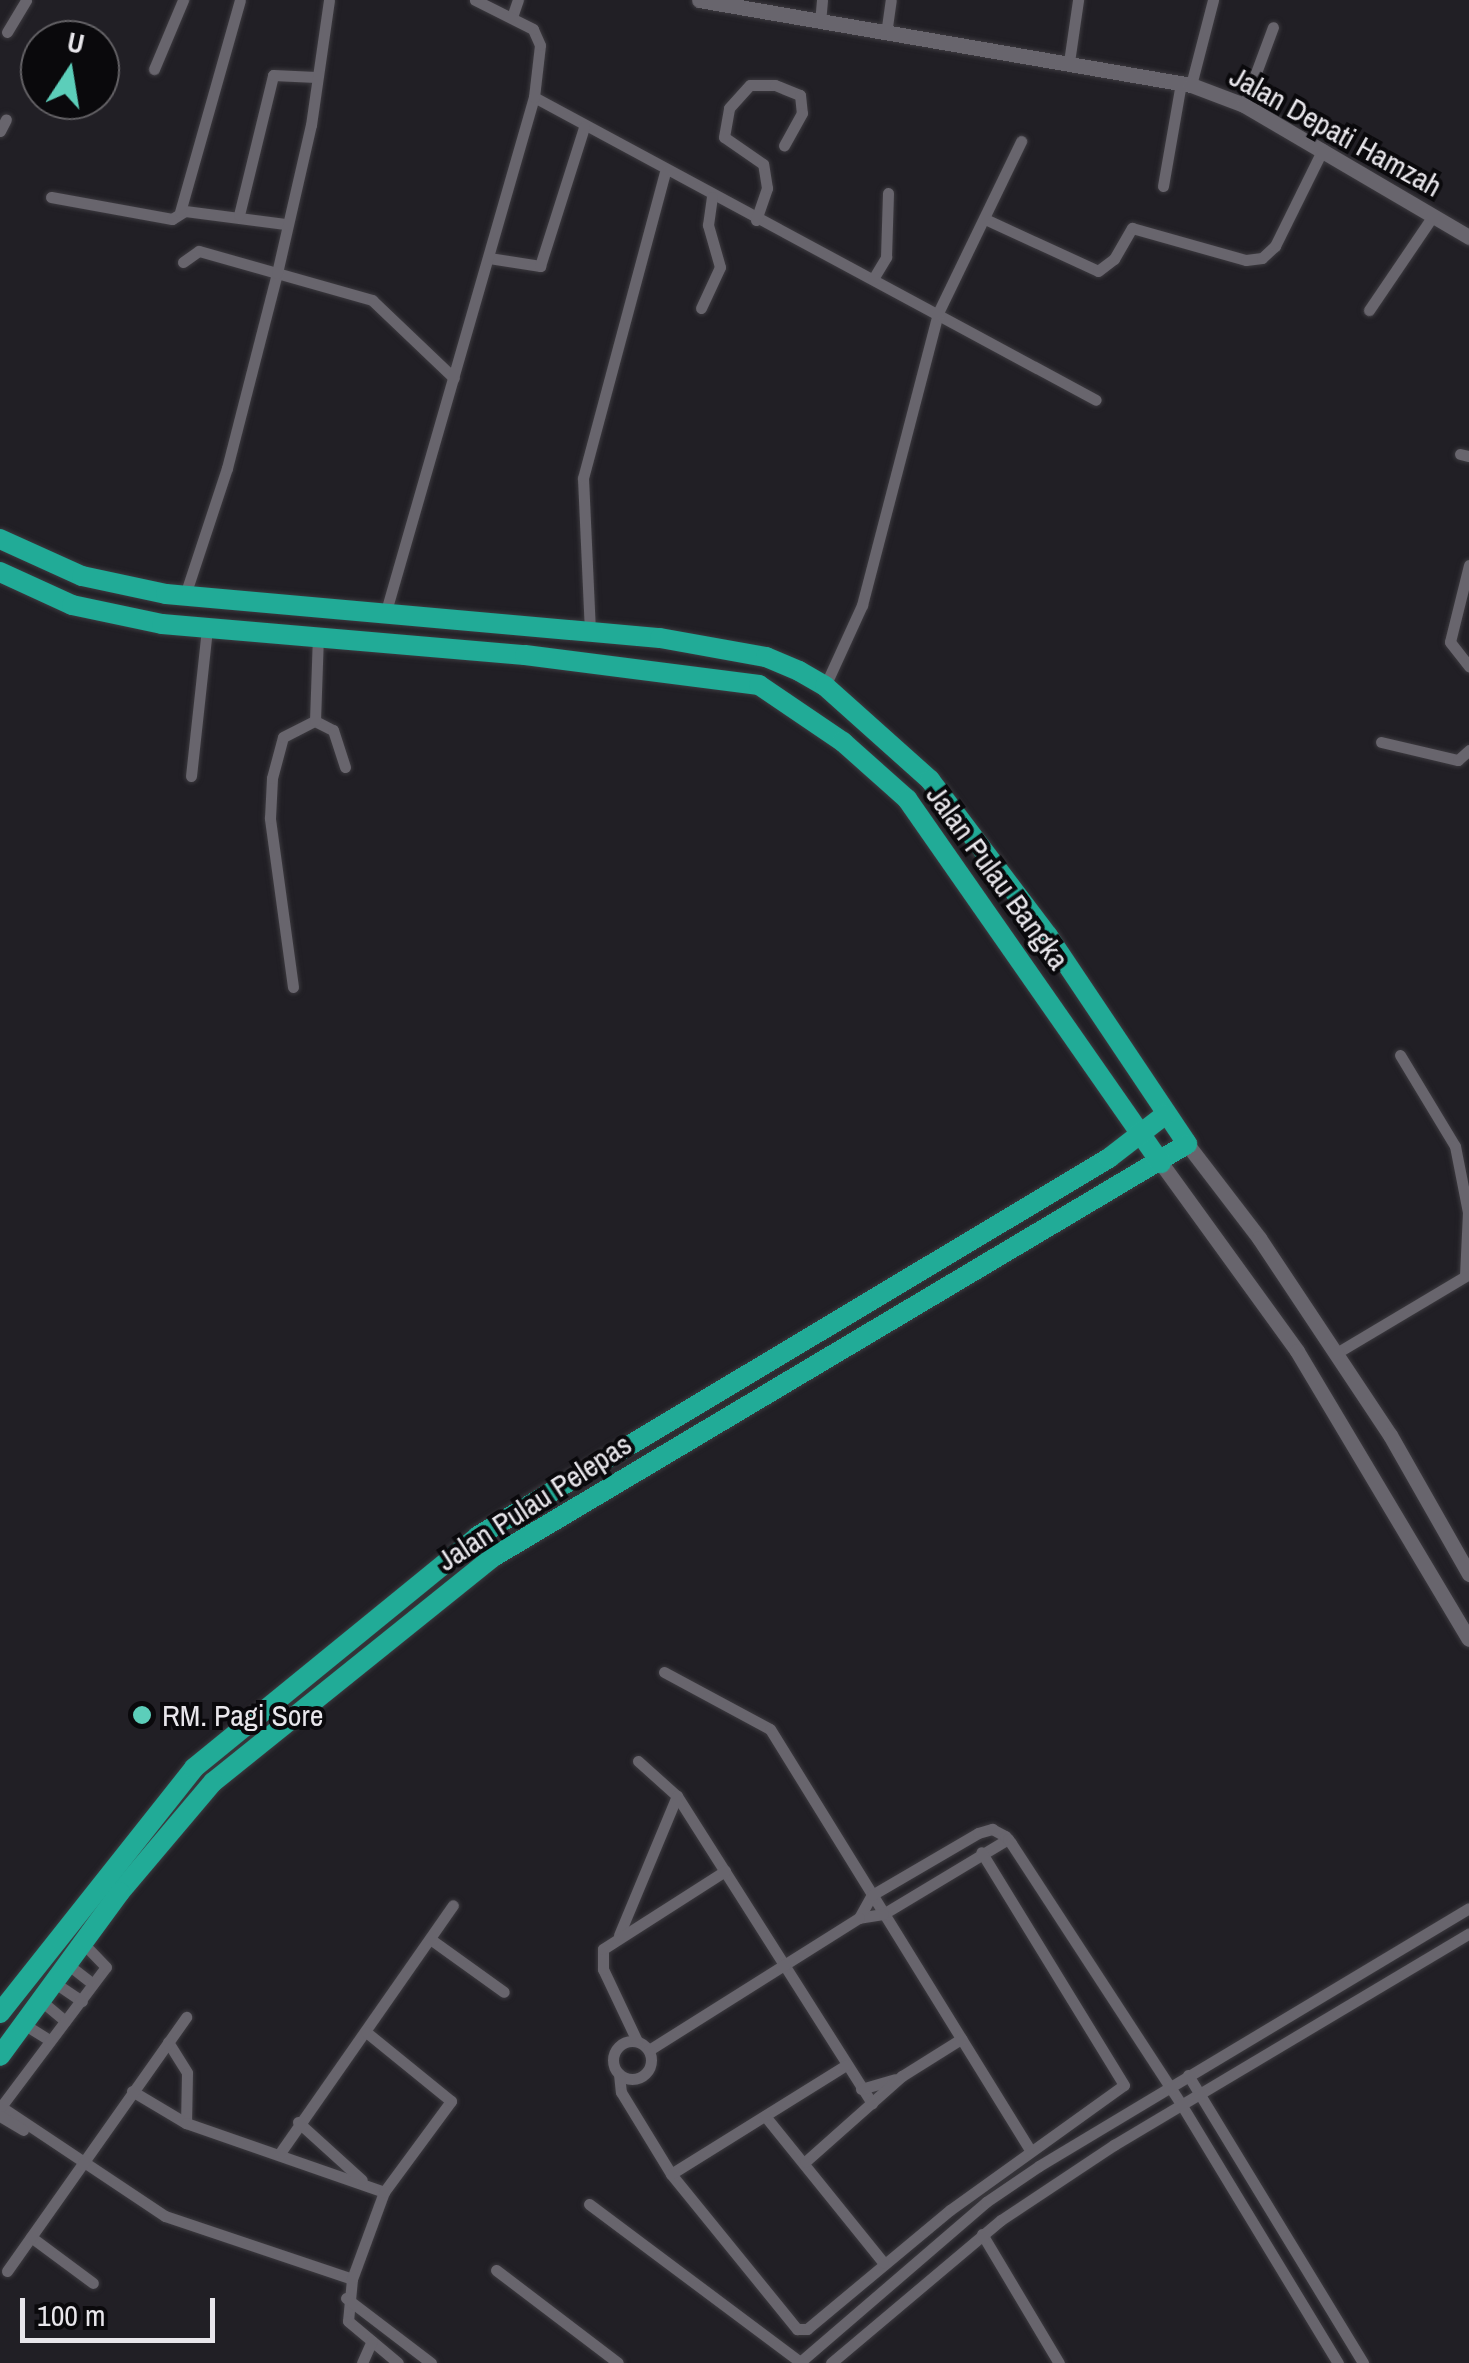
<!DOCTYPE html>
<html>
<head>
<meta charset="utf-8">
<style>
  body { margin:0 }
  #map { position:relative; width:1469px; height:2363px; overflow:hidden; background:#211f25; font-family:"Archivo Narrow",sans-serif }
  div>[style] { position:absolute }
  .roads { filter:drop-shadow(0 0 2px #3c3a3f) drop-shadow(0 0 2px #3c3a3f) }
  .street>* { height:11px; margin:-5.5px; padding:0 5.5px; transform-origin:5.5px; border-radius:5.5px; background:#68656d }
  .street>.ring { margin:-5.5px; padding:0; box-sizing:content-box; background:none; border:11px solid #68656d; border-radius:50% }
  .secondary>* { height:15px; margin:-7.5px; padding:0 7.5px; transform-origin:7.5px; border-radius:7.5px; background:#68656d }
  .highway>* { height:20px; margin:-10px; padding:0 10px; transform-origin:10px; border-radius:10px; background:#21ab97 }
  .dots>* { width:28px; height:28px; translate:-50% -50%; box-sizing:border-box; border:5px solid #0a090c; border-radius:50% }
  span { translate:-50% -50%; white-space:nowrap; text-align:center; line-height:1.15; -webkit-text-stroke:8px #0a090c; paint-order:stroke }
  .street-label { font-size:30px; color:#e8e6eb }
  .poi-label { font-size:30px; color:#e8e6eb }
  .left { translate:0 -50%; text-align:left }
  .north { position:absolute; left:20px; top:20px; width:100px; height:100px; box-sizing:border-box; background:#0a090c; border:2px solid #636165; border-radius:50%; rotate:12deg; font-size:28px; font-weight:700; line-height:40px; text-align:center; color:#e8e6eb }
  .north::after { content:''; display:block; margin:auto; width:35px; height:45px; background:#5cceba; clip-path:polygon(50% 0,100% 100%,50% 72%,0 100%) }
  .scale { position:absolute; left:20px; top:2298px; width:195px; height:45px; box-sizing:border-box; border:5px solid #e8e6eb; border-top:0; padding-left:12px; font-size:30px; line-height:35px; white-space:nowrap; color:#e8e6eb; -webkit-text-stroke:8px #0a090c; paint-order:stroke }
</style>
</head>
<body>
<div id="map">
  <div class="roads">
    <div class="street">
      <i style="left:512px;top:17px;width:18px;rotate:-71deg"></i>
      <i style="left:820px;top:23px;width:23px;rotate:-85deg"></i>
      <i style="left:7px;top:32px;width:37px;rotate:-59deg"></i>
      <i style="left:886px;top:34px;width:34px;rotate:-82deg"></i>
      <i style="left:1069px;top:62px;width:63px;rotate:-81.7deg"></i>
      <i style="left:154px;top:69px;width:75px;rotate:-67.2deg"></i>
      <i style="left:1191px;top:85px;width:88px;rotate:-75.5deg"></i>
      <i style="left:534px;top:97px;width:638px;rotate:28.33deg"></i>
      <i style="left:1244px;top:105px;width:83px;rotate:-69.6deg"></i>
      <i style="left:0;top:131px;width:13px;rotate:-63deg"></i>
      <i style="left:1163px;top:186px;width:105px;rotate:-80.1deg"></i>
      <i style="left:51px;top:197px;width:123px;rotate:10.3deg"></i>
      <i style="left:172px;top:219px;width:15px;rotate:-32deg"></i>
      <i style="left:185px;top:211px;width:101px;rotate:7.4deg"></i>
      <i style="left:180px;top:212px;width:220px;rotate:-74.2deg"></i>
      <i style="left:239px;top:215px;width:144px;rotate:-76.3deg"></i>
      <i style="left:273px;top:75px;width:43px;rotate:2.7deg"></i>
      <i style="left:985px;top:219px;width:124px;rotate:24.7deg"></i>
      <i style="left:1098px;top:271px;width:20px;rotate:-37deg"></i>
      <i style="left:1114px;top:259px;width:36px;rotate:-60deg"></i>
      <i style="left:1132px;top:228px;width:118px;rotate:15.7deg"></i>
      <i style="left:1246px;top:260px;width:16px;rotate:-7deg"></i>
      <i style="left:1262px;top:258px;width:18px;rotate:-43deg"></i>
      <i style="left:1275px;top:246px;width:108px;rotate:-63.7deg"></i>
      <i style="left:756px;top:220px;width:34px;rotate:-71deg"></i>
      <i style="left:767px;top:188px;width:24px;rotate:-99deg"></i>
      <i style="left:763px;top:164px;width:47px;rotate:-145.3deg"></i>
      <i style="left:724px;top:137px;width:29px;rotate:-80deg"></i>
      <i style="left:729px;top:108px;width:31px;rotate:-48deg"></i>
      <i style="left:750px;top:85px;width:25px"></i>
      <i style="left:775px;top:85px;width:27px;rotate:22deg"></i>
      <i style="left:800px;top:95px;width:18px;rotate:84deg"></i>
      <i style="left:802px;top:113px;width:37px;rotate:119deg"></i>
      <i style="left:489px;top:258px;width:52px;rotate:8.9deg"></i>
      <i style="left:540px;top:266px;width:146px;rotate:-72.4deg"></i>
      <i style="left:183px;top:262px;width:19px;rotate:-35deg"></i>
      <i style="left:199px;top:251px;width:180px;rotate:15.8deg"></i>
      <i style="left:372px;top:300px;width:113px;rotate:43.6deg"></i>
      <i style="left:873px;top:279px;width:26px;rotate:-59deg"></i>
      <i style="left:886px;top:257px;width:64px;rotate:-88.2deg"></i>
      <i style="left:701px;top:308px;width:45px;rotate:-65.1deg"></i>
      <i style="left:720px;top:267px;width:44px;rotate:-105.9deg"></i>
      <i style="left:708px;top:225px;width:28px;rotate:-82deg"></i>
      <i style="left:1369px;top:310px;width:114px;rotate:-55.8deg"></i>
      <i style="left:1460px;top:454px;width:9px;rotate:13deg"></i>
      <i style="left:1469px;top:565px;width:79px;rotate:103.9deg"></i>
      <i style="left:1450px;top:642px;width:31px;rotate:52deg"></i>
      <i style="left:185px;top:595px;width:134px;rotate:-71.7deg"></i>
      <i style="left:227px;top:468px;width:201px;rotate:-75.6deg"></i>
      <i style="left:277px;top:273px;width:152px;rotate:-77.1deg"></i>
      <i style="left:311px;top:125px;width:126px;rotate:-81.8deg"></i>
      <i style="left:386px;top:611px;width:535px;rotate:-73.94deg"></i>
      <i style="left:534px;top:97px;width:52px;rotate:-83.4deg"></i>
      <i style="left:540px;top:45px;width:17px;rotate:-114deg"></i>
      <i style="left:533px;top:29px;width:65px;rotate:-153.4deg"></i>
      <i style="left:590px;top:632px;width:154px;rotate:-92.6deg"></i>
      <i style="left:583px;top:478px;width:316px;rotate:-75deg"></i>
      <i style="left:825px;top:686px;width:89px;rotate:-65.4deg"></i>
      <i style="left:862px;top:605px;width:302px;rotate:-75.4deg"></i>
      <i style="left:938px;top:313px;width:191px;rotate:-64.2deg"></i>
      <i style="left:315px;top:721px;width:20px;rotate:27deg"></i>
      <i style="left:333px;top:730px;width:39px;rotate:72deg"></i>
      <i style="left:1381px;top:742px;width:79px;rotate:13.2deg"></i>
      <i style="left:1458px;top:760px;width:15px;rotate:-42deg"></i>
      <i style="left:191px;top:776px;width:149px;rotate:-83.8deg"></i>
      <i style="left:293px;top:987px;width:171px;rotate:-97.8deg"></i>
      <i style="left:270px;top:818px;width:40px;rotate:-87.1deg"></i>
      <i style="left:272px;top:778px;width:42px;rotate:-75deg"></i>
      <i style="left:283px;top:737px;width:36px;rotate:-27deg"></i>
      <i style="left:315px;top:721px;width:84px;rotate:-88deg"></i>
      <i style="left:1400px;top:1055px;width:106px;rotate:58.9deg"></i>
      <i style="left:1455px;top:1146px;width:67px;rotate:78.9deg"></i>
      <i style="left:1468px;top:1212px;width:64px;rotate:92.7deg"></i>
      <i style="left:1335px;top:1354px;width:156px;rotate:-30.8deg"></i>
      <i style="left:664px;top:1672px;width:120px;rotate:28.3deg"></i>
      <i style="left:770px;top:1729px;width:495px;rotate:58.3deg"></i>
      <i style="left:638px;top:1761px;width:52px;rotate:41.9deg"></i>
      <i style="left:677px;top:1796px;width:364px;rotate:57.6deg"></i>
      <i style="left:1008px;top:1839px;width:146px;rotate:149deg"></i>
      <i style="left:883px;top:1914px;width:24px;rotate:171deg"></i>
      <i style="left:859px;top:1918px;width:26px;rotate:-61deg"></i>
      <i style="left:872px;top:1895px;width:123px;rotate:-30.3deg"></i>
      <i style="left:978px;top:1833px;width:15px;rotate:-16deg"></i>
      <i style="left:992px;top:1829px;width:15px;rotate:28deg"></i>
      <i style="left:1005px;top:1836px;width:4px;rotate:45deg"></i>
      <i style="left:1008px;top:1839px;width:5px;rotate:53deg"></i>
      <i style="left:1011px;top:1843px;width:311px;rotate:56.9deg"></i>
      <i style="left:1181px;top:2104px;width:303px;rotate:58.8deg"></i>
      <i style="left:619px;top:1935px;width:151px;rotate:-67.4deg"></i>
      <i style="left:433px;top:1941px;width:87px;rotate:35.7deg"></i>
      <i style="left:66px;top:1963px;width:34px;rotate:38deg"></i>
      <i style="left:52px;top:1981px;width:36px;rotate:34deg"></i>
      <i style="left:39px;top:1999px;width:34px;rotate:40deg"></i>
      <i style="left:22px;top:2023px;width:32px;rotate:32deg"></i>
      <i class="ring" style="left:613px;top:2041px;width:27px;height:27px"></i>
      <i style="left:637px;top:2041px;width:80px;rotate:-115.3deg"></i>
      <i style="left:603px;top:1969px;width:20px;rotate:-90deg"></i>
      <i style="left:603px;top:1949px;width:145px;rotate:-32.6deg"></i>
      <i style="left:168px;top:2042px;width:36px;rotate:58deg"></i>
      <i style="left:187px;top:2073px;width:50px;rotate:91.1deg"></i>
      <i style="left:649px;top:2050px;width:248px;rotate:-32.2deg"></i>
      <i style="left:619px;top:2074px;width:18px;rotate:84deg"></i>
      <i style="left:621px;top:2092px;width:96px;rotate:58.6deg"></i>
      <i style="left:671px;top:2174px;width:200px;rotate:50.9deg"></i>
      <i style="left:797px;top:2329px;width:10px"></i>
      <i style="left:807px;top:2329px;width:186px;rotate:-39.8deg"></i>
      <i style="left:950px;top:2210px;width:214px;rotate:-35.7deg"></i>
      <i style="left:1124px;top:2085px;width:273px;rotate:-121.5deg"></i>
      <i style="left:1188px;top:2075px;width:337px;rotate:58.7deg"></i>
      <i style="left:861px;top:2089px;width:35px;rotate:-16deg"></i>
      <i style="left:132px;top:2091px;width:63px;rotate:30.7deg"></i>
      <i style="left:186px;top:2123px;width:210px;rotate:19.2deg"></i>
      <i style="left:0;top:2106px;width:198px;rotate:33.7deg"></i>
      <i style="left:165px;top:2216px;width:197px;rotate:18.6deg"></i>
      <i style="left:352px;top:2279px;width:42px;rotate:95.4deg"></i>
      <i style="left:348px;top:2321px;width:65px;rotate:40deg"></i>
      <i style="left:0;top:2108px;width:176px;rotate:-53.1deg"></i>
      <i style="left:106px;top:1967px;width:35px;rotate:-134deg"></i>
      <i style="left:0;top:2116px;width:27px;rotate:31deg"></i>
      <i style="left:765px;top:2116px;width:188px;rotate:51.1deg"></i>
      <i style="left:298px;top:2122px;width:86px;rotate:42.2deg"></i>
      <i style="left:280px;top:2153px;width:302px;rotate:-55.1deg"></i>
      <i style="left:805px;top:2162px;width:130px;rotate:-41.6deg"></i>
      <i style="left:902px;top:2076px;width:70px;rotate:-32.1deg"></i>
      <i style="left:671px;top:2174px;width:206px;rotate:-31.9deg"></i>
      <i style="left:589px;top:2204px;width:264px;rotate:36.8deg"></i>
      <i style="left:982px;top:2234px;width:150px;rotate:59.2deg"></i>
      <i style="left:31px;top:2237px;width:77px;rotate:36.6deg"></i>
      <i style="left:496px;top:2270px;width:153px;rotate:37.3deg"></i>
      <i style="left:7px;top:2271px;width:311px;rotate:-54.8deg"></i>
      <i style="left:352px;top:2279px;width:93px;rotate:-69.8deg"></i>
      <i style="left:384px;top:2192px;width:113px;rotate:-53.6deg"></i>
      <i style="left:451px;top:2101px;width:109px;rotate:-140.9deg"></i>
      <i style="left:346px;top:2298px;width:107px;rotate:37.4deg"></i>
      <i style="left:362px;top:2363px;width:24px;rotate:-66deg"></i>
      <i style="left:799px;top:2363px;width:247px;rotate:-40.7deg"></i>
      <i style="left:986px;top:2202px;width:64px;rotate:-34.2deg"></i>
      <i style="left:1039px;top:2166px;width:501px;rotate:-30.96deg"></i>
      <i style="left:831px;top:2363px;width:222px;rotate:-40.1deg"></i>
      <i style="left:1001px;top:2220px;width:136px;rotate:-33.6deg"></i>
      <i style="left:1114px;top:2145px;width:413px;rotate:-30.8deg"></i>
    </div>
    <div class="secondary">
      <i style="left:699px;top:0;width:499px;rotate:9.8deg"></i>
      <i style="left:1191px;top:85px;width:57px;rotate:20.7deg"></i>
      <i style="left:1244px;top:105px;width:261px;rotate:30.4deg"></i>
      <i style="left:1187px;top:1144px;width:118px;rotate:52.5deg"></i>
      <i style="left:1259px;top:1238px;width:237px;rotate:56.4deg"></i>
      <i style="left:1390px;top:1435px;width:160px;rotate:60.4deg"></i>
      <i style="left:1161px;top:1163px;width:232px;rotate:54.1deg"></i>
      <i style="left:1297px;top:1351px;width:335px;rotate:59.2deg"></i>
    </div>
    <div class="highway">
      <i style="left:0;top:539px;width:90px;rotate:24.3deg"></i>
      <i style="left:82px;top:576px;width:86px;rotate:12.1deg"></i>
      <i style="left:166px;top:594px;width:496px;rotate:5.1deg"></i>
      <i style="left:660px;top:638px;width:108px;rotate:10.2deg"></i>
      <i style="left:766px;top:657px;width:36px;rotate:23deg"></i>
      <i style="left:799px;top:671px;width:30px;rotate:30deg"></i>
      <i style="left:825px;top:686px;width:141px;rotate:41.8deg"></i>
      <i style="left:930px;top:780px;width:196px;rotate:52.9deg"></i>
      <i style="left:1048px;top:936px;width:250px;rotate:56.2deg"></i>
      <i style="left:1187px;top:1144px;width:808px;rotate:149.24deg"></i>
      <i style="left:493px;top:1557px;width:359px;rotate:141.2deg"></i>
      <i style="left:213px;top:1782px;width:144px;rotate:130.2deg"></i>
      <i style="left:120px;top:1892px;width:203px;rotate:126.2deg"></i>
      <i style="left:0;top:572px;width:79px;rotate:24.6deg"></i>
      <i style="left:72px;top:605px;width:92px;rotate:11.9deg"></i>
      <i style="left:162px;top:624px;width:364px;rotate:4.9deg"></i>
      <i style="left:525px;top:655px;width:236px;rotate:7.3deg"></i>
      <i style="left:759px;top:685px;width:102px;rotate:34.2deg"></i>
      <i style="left:843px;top:742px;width:86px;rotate:41.7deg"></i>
      <i style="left:907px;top:799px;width:444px;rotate:55.1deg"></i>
      <i style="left:0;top:2013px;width:313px;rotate:-51.6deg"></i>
      <i style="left:194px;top:1768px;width:367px;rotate:-39.2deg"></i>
      <i style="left:478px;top:1536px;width:736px;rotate:-30.92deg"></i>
      <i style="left:1109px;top:1158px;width:72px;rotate:-37.7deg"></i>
    </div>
  </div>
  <div class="dots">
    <i style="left:142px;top:1715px;background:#5cceba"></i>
  </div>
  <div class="street-label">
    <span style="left:1336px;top:131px;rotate:29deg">Jalan Depati Hamzah</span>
    <span style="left:998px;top:877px;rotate:54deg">Jalan Pulau Bangka</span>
    <span style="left:534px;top:1502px;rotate:-33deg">Jalan Pulau Pelepas</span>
  </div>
  <div class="poi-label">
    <span class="left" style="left:162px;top:1715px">RM. Pagi Sore</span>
  </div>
  <div class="north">U</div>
  <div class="scale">100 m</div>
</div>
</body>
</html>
